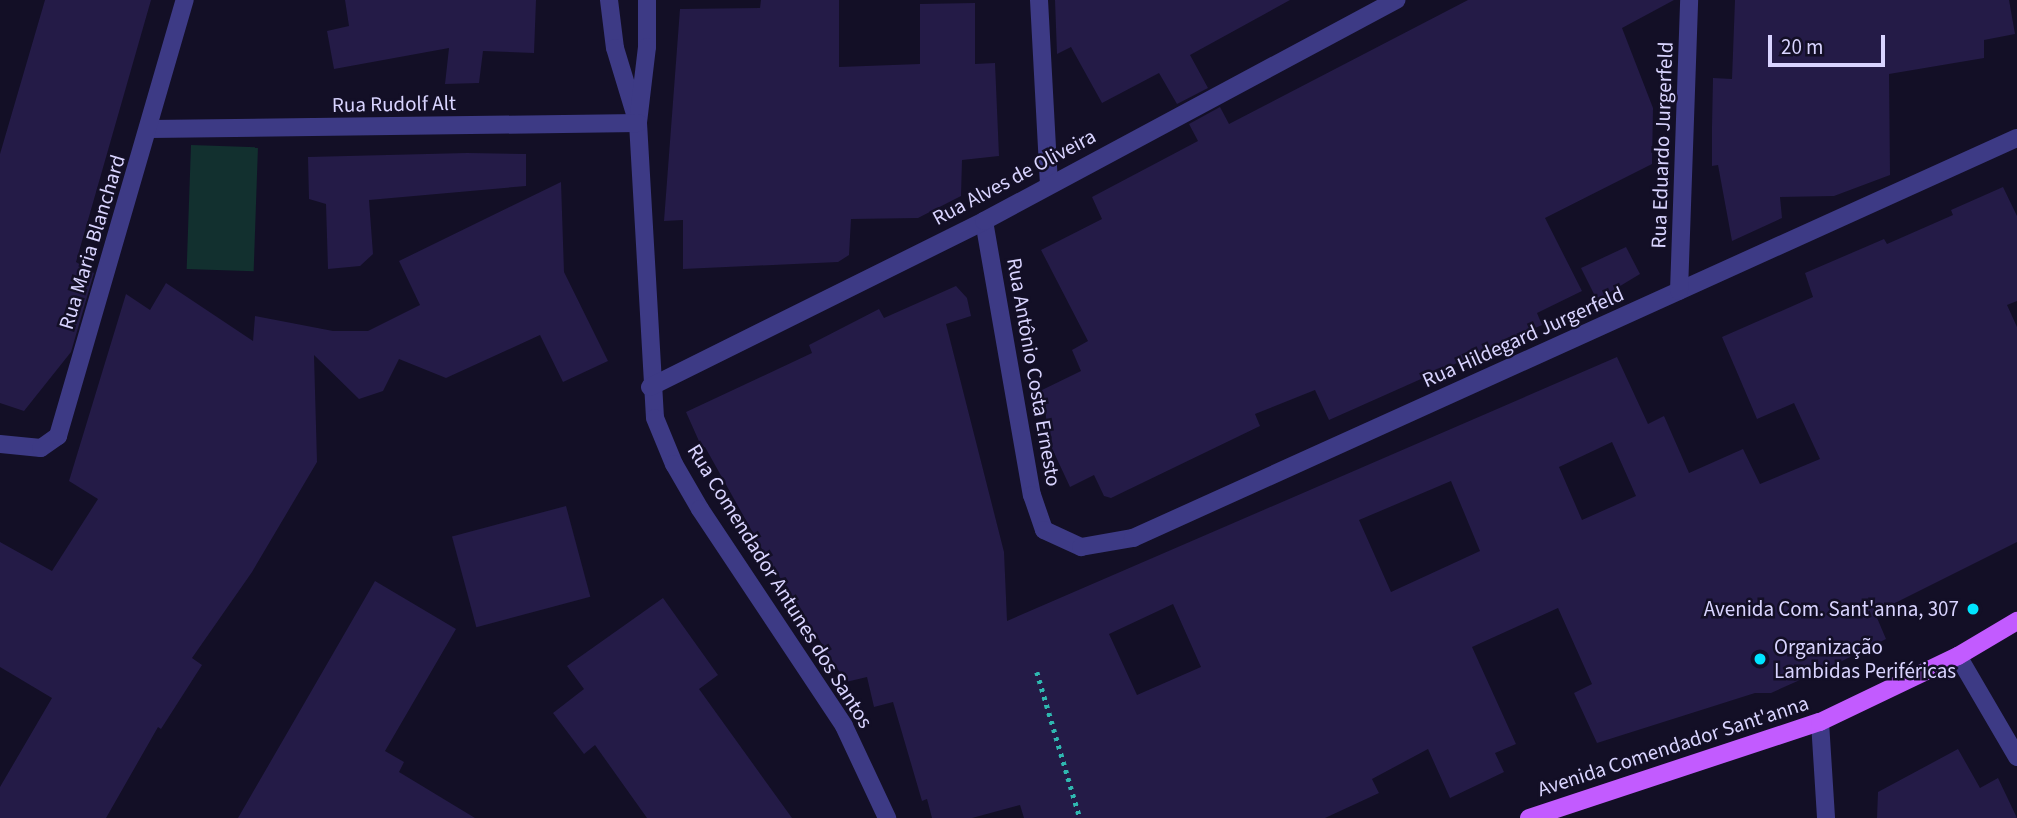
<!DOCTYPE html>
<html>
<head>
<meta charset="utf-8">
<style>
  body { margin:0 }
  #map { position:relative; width:2017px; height:818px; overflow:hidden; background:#130f26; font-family:"Source Sans 3",sans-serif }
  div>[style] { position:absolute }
  .green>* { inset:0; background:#12302f; transform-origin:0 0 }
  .building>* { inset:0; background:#241b47; transform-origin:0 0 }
  .path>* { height:4.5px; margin-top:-2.25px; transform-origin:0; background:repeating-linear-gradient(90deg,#2fb8b0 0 3.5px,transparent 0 8.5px) }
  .street>* { height:18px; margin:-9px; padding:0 9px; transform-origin:9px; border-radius:9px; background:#3d3a85 }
  .primary>* { height:18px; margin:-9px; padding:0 9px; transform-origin:9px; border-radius:9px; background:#c25bff }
  .dots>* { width:19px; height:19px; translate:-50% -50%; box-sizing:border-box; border:4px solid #130f26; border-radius:50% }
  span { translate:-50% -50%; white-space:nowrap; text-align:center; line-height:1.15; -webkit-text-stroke:5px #130f26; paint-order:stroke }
  .street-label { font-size:21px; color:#d9d4ff }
  .poi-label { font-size:21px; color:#d9d4ff }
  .right { translate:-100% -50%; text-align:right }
  .left { translate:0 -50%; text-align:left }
  .scale { position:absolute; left:1768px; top:35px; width:117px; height:32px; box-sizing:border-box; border:4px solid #d9d4ff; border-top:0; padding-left:9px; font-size:21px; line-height:24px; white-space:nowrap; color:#d9d4ff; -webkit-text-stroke:5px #130f26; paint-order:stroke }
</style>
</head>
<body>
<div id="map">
  <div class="green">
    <i style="left:191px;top:145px;width:67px;height:124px;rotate:2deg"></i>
  </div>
  <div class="building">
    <i style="clip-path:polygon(45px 0,151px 0,76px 262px,94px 273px,71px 352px,24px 411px,0 403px,0 154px)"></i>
    <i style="clip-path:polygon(345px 0,536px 0,534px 53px,483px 51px,479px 83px,445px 84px,449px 48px,334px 69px,327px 31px,349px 26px)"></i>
    <i style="clip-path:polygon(761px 0,839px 0,839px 67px,920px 64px,920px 4px,975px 3px,975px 64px,995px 63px,999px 156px,962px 160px,961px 196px,918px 218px,851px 219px,849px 255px,838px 262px,683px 269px,683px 220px,664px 221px,680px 9px,760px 8px)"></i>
    <i style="clip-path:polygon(1055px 0,1290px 0,1190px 55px,1208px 88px,1177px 104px,1159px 73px,1102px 103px,1071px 47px,1057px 54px)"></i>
    <i style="clip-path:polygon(1468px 0,1674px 0,1622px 28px,1653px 108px,1652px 164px,1545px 218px,1582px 291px,1537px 313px,1542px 325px,1329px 420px,1315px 390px,1255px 414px,1260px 426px,1111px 498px,1104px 496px,1094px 475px,1070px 487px,1050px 444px,1042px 390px,1081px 371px,1072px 350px,1088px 341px,1041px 250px,1102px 219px,1092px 197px,1198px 141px,1189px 124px,1220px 107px,1229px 124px)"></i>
    <i style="clip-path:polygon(1735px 0,2009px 0,2015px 34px,1984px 40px,1984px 58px,1889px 74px,1890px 175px,1834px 196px,1780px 197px,1782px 218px,1732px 241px,1718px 165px,1712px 166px,1712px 127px,1713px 78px,1732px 79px)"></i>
    <i style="clip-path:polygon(467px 153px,526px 154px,526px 186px,369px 200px,373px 254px,360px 266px,328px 269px,326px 204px,309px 199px,308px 157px)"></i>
    <i style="clip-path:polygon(561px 182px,564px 272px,608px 361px,563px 382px,540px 335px,446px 378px,399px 359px,383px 391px,359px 399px,314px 355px,317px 462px,252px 572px,192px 658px,202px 665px,161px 729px,158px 727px,106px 818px,0 818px,0 787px,52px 698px,0 667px,0 542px,52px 571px,98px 499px,69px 481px,126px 294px,150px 310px,166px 283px,253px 341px,255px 316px,333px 331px,368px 331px,420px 305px,399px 261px)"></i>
    <i style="clip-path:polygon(evenodd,2003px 187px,2017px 216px,2017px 301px,2007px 305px,2017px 327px,2017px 542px,1875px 613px,1886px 639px,1838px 663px,1771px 693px,1755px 693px,1597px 743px,1574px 693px,1592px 684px,1558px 608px,1472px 647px,1516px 744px,1495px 753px,1504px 772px,1450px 798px,1428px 749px,1372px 779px,1379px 793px,1325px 818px,1024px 818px,1020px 805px,972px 818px,932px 818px,927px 799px,922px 801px,893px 702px,874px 707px,867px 677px,846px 682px,762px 549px,705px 447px,702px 448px,686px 412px,812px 353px,809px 345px,879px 309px,884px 318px,956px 286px,967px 298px,971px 316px,946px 324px,1004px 552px,1007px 621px,1617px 357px,1648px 424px,1664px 416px,1689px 473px,1743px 449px,1760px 484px,1820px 459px,1794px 403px,1757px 419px,1722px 337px,1813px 297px,1805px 273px,1884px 239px,1887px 244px,1953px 215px,1951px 210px,2003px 187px,1612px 442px,1636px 496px,1582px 520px,1559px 467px,1612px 442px,2003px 187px,1451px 481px,1480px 551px,1391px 592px,1359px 520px,1451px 481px,2003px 187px,1173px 604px,1201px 667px,1137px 695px,1109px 634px,1173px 604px)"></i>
    <i style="clip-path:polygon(1626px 247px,1640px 274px,1597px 300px,1581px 268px)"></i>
    <i style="left:566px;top:506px;width:94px;height:118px;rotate:75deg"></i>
    <i style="clip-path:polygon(375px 581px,456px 629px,385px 751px,404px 762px,399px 772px,475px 818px,238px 818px)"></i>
    <i style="clip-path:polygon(663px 598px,718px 675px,699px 689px,792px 818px,647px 818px,595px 745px,584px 754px,553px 713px,584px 689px,567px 666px)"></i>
    <i style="clip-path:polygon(1958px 749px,1980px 788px,1998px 778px,2017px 818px,1877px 818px,1878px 792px)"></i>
  </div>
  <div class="path">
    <i style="left:1037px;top:672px;width:152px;rotate:73.6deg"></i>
  </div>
  <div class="street">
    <i style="left:609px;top:0;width:48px;rotate:82.9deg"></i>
    <i style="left:615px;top:48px;width:72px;rotate:73.1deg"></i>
    <i style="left:647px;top:0;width:47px;rotate:90deg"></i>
    <i style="left:647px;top:47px;width:77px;rotate:96.8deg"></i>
    <i style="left:638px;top:123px;width:295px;rotate:86.7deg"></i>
    <i style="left:655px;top:418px;width:50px;rotate:67.6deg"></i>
    <i style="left:674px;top:464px;width:52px;rotate:60deg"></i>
    <i style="left:700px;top:509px;width:260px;rotate:56.4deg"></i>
    <i style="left:844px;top:726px;width:102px;rotate:64.9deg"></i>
    <i style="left:1039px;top:0;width:184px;rotate:86.9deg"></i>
    <i style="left:150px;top:129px;width:488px;rotate:-0.7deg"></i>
    <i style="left:984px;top:221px;width:278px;rotate:80.1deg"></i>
    <i style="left:1032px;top:495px;width:37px;rotate:71deg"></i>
    <i style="left:1044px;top:530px;width:41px;rotate:24.7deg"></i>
    <i style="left:1081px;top:547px;width:53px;rotate:-9.8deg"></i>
    <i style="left:1133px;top:538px;width:970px;rotate:-24.35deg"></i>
    <i style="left:1679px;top:291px;width:291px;rotate:-88deg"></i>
    <i style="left:650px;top:387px;width:373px;rotate:-26.4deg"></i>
    <i style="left:984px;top:221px;width:468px;rotate:-28.2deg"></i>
    <i style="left:0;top:444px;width:41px;rotate:5.6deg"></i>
    <i style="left:41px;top:448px;width:21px;rotate:-35deg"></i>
    <i style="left:58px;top:436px;width:454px;rotate:-73.8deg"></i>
    <i style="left:1958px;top:656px;width:117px;rotate:59.7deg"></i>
    <i style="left:1820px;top:722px;width:96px;rotate:86.4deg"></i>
  </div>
  <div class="primary">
    <i style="left:1529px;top:818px;width:306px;rotate:-18.3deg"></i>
    <i style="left:1820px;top:722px;width:153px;rotate:-25.6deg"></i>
    <i style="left:1958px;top:656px;width:69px;rotate:-30.7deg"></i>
  </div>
  <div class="dots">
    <i style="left:1973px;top:609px;background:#00e5ff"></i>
    <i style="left:1760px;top:659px;background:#00e5ff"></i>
  </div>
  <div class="street-label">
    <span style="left:394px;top:104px;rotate:-1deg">Rua Rudolf Alt</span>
    <span style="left:1662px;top:145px;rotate:-88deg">Rua Eduardo Jurgerfeld</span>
    <span style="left:1014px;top:177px;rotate:-28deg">Rua Alves de Oliveira</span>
    <span style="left:92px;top:242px;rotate:-73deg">Rua Maria Blanchard</span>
    <span style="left:1523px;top:337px;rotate:-24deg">Rua Hildegard Jurgerfeld</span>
    <span style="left:1034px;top:372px;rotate:80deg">Rua Antônio Costa Ernesto</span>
    <span style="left:780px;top:586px;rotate:58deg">Rua Comendador Antunes dos Santos</span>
    <span style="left:1673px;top:746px;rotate:-18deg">Avenida Comendador Sant'anna</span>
  </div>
  <div class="poi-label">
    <span class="right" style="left:1959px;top:609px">Avenida Com. Sant'anna, 307</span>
    <span class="left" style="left:1774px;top:659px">Organização<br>Lambidas Periféricas</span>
  </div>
  <div class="scale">20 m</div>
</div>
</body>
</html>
